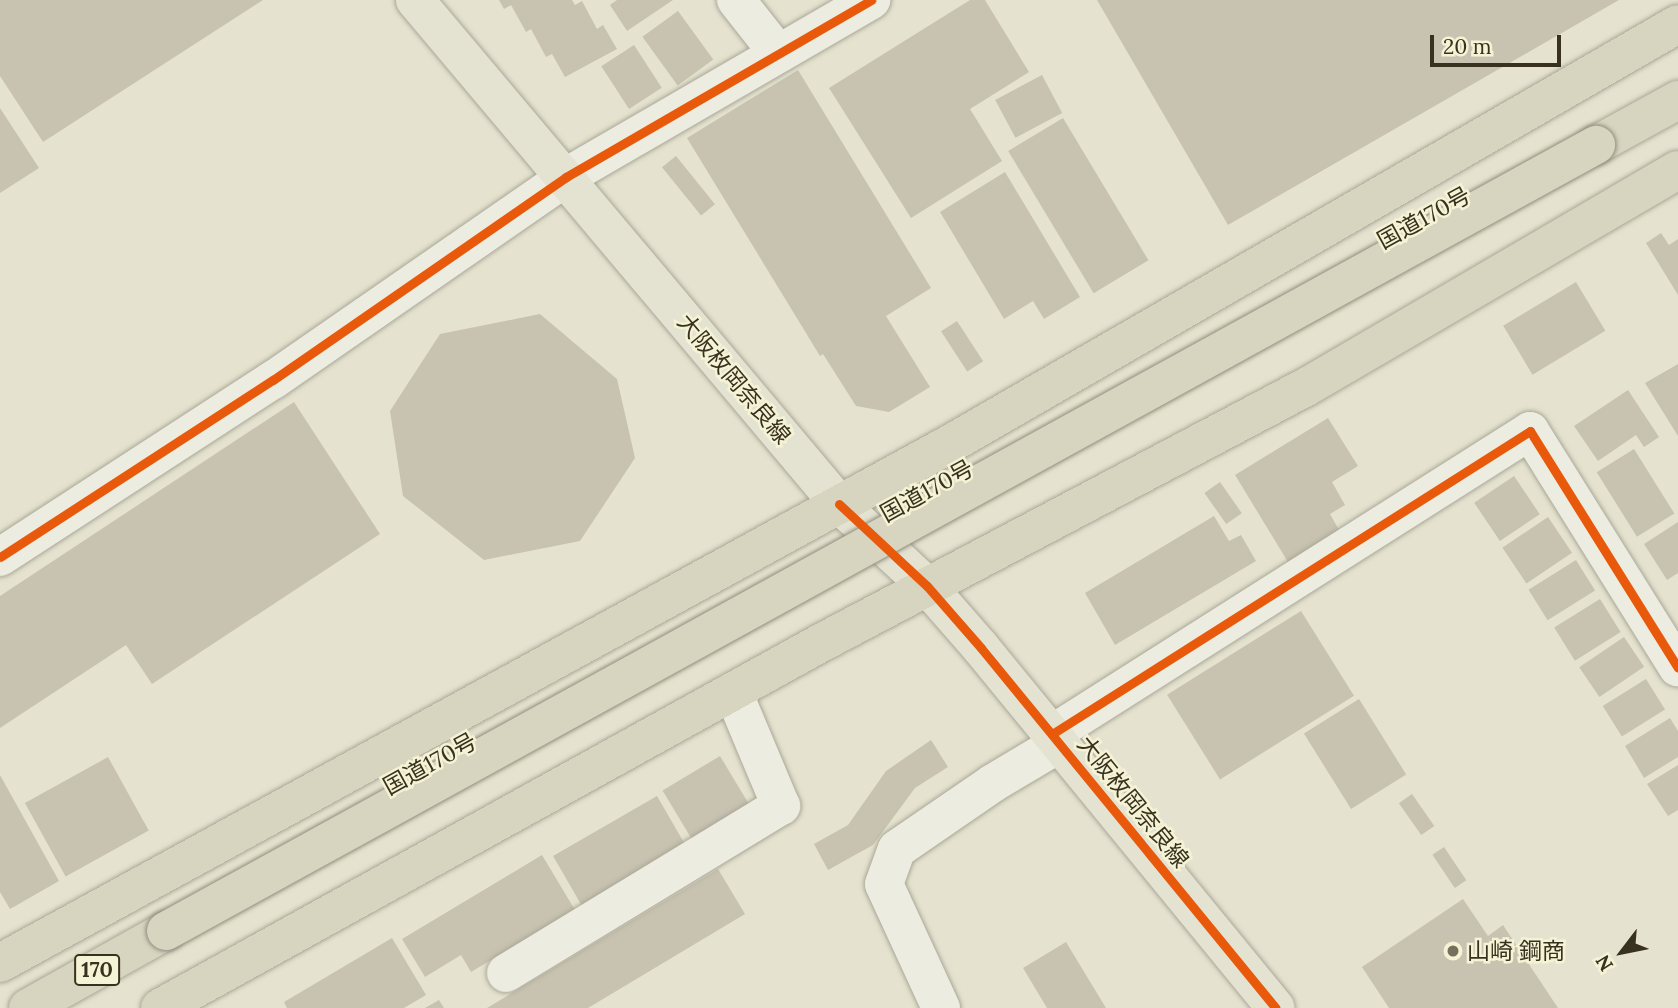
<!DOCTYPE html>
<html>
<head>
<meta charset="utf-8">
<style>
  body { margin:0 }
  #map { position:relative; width:1678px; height:1008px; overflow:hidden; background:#e5e3cf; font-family:Lora,"Noto Sans JP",serif }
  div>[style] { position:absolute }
  .building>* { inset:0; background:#c8c2b0; transform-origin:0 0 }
  .roads { filter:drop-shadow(0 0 2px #aaa798) drop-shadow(0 0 2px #aaa798) }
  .minor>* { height:38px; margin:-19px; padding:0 19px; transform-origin:19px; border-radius:19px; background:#edece0 }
  .major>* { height:38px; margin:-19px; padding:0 19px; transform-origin:19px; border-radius:19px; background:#e4e3d2 }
  .highway>* { height:38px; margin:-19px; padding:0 19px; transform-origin:19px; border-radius:19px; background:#d7d4c0 }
  .bridges { filter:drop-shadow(0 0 2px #908d7f) drop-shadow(0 0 2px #908d7f) }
  .highway-bridge>* { height:38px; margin:-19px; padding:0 19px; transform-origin:19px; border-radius:19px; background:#d7d4c0 }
  .cycleway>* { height:9px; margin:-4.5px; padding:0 4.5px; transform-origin:4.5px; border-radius:4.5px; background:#e8590c }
  .dots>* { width:19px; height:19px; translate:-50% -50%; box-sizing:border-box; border:4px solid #f5f3d5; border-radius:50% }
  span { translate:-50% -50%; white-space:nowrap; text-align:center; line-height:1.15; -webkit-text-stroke:5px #f5f3d5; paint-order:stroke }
  .shield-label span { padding:2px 5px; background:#f5f3d5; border:2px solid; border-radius:5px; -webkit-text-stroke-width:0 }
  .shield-label { font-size:21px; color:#39311f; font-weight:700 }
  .street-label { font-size:23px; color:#39311f }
  .poi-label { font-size:23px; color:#39311f }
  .left { translate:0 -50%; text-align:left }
  .north { position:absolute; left:1587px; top:917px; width:70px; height:70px; -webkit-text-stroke:5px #f5f3d5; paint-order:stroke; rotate:238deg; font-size:19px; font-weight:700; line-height:28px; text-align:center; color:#39311f }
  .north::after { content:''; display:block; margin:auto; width:24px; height:32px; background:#39311f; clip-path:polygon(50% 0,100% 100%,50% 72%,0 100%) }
  .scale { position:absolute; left:1430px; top:35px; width:131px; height:32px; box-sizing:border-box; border:4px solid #39311f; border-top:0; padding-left:9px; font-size:21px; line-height:24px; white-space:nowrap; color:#39311f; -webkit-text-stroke:5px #f5f3d5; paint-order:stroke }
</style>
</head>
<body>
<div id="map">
  <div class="building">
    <i style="clip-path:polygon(0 0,263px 0,43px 142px,0 76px)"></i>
    <i style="clip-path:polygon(499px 0,572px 0,575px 5px,582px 1px,597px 29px,603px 25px,617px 49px,565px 77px,552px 54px,546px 57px,531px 29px,526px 32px,511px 5px,504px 9px)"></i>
    <i style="clip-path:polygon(617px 0,673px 0,627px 31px,610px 5px)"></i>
    <i style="clip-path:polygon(970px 0,985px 0,1029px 72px,970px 109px,1002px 161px,911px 218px,829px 88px)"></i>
    <i style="clip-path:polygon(1097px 0,1619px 0,1228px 225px)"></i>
    <i style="left:678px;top:11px;width:60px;height:44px;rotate:54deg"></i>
    <i style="left:634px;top:45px;width:51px;height:39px;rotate:57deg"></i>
    <i style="clip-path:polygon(798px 70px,931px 288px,886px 316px,930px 387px,889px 412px,856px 406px,823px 354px,820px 356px,687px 138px)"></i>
    <i style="left:1042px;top:75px;width:43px;height:53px;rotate:62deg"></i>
    <i style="clip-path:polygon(0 108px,39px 168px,0 193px)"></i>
    <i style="left:1063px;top:118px;width:166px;height:64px;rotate:59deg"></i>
    <i style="left:676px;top:156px;width:62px;height:18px;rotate:51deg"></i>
    <i style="clip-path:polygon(1005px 172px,1080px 297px,1044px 319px,1033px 301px,1004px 319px,940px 212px)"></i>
    <i style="clip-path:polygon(1661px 233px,1669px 245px,1678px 239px,1678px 295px,1646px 243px)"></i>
    <i style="left:1576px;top:282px;width:57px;height:85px;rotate:59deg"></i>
    <i style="clip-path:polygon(540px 314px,617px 379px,635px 458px,580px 541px,484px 560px,403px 496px,390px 411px,440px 334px)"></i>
    <i style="left:957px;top:321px;width:48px;height:19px;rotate:57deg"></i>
    <i style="clip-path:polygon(1678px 364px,1678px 436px,1645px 383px)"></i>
    <i style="clip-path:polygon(1628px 390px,1659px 437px,1644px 447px,1636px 435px,1598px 461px,1574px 426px)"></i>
    <i style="clip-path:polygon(294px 402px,380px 534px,152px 684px,126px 645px,0 728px,0 596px)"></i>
    <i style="clip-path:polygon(1328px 418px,1358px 466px,1332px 482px,1345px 505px,1330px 514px,1339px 530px,1288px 562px,1235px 475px)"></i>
    <i style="left:1634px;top:449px;width:76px;height:44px;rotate:58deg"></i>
    <i style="left:1514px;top:476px;width:46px;height:48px;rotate:56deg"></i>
    <i style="left:1220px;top:482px;width:38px;height:19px;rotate:55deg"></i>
    <i style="clip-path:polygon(1214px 516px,1229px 541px,1241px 535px,1256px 561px,1115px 645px,1085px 593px)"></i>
    <i style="left:1548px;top:517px;width:43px;height:55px;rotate:56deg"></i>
    <i style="clip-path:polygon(1678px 522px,1678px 573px,1667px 580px,1644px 544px)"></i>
    <i style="left:1576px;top:560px;width:36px;height:56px;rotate:58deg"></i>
    <i style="left:1600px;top:599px;width:39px;height:54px;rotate:58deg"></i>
    <i style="left:1301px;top:611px;width:100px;height:158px;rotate:58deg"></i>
    <i style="left:1624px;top:637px;width:36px;height:54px;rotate:56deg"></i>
    <i style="left:1646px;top:679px;width:36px;height:51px;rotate:58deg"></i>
    <i style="left:1359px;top:699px;width:89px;height:65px;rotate:58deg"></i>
    <i style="clip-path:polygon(1670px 718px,1678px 731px,1678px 757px,1644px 778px,1625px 746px)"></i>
    <i style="clip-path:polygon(931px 740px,948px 767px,915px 788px,873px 845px,828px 870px,814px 844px,848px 825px,886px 771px)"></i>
    <i style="left:720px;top:756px;width:58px;height:67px;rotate:59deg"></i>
    <i style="left:108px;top:757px;width:84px;height:95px;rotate:61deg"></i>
    <i style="clip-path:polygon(1678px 765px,1678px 810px,1668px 816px,1647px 784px)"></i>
    <i style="clip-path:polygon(0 775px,59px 881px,10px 909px,0 892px)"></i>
    <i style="left:1412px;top:794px;width:39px;height:16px;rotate:55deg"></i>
    <i style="left:657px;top:796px;width:61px;height:120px;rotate:60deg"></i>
    <i style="left:1444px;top:847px;width:40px;height:14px;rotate:56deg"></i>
    <i style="clip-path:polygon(542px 855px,575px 910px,471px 972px,461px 955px,425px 977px,402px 939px)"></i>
    <i style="clip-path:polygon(718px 869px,745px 914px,588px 1008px,487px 1008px)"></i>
    <i style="clip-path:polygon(1463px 899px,1488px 936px,1503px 925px,1558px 1008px,1389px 1008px,1362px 967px)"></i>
    <i style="clip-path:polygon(392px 938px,426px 995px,404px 1008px,287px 1008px,284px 1002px)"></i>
    <i style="clip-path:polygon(1066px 942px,1106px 1008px,1047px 1008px,1023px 968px)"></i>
    <i style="clip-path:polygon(439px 1000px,444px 1008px,425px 1008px)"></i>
  </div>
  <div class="roads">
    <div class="minor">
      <i style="left:736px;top:0;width:66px;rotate:51.7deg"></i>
      <i style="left:0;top:557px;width:325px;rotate:-33deg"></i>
      <i style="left:273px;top:380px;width:356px;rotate:-34.7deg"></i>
      <i style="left:566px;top:177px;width:353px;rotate:-30.1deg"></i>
      <i style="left:1052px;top:734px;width:566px;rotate:-32.37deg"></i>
      <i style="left:1530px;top:431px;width:279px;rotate:58deg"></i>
      <i style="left:506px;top:973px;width:322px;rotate:-31.3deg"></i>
      <i style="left:781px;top:806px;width:124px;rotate:-112.8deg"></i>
      <i style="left:941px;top:1008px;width:136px;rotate:-114.7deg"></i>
      <i style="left:884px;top:884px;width:37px;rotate:-70deg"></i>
      <i style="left:897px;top:849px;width:116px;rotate:-34.5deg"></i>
      <i style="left:993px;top:783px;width:78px;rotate:-30.8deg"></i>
    </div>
    <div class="major">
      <i style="left:415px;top:0;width:659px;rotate:49.93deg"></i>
      <i style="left:839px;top:504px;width:120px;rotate:43deg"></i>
      <i style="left:927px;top:586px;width:82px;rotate:48.9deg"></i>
      <i style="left:981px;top:648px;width:465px;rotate:50.7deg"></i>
    </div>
    <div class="highway">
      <i style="left:1596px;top:145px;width:94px;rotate:-28.8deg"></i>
      <i style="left:0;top:963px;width:1083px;rotate:-28.65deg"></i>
      <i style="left:950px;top:444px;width:840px;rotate:-29.98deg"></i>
      <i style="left:28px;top:1008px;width:158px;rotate:-29.2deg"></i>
      <i style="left:160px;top:1008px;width:751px;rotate:-28.92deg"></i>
      <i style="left:817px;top:645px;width:555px;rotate:-27.81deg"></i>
      <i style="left:1308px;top:386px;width:428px;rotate:-30.3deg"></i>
    </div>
  </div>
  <div class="bridges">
    <div class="highway-bridge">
      <i style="left:166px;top:931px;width:1632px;rotate:-28.8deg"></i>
    </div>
  </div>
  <div class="cycleway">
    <i style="left:839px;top:504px;width:120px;rotate:43deg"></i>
    <i style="left:927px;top:586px;width:82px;rotate:48.9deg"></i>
    <i style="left:981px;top:648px;width:465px;rotate:50.7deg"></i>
    <i style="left:0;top:557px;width:325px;rotate:-33deg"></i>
    <i style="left:273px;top:380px;width:356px;rotate:-34.7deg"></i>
    <i style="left:566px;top:177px;width:353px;rotate:-30.1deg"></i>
    <i style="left:1052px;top:734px;width:566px;rotate:-32.37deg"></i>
    <i style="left:1530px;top:431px;width:279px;rotate:58deg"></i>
  </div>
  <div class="dots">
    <i style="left:1453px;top:951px;background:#756f5d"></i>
  </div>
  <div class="shield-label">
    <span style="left:97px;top:970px">170</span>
  </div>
  <div class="street-label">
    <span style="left:1424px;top:218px;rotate:-29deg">国道170号</span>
    <span style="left:734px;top:379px;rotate:50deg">大阪枚岡奈良線</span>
    <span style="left:927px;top:491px;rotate:-29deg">国道170号</span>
    <span style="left:430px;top:764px;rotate:-29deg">国道170号</span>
    <span style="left:1133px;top:802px;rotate:51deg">大阪枚岡奈良線</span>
  </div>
  <div class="poi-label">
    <span class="left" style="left:1467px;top:951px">山崎 鋼商</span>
  </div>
  <div class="north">N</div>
  <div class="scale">20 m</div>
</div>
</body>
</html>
